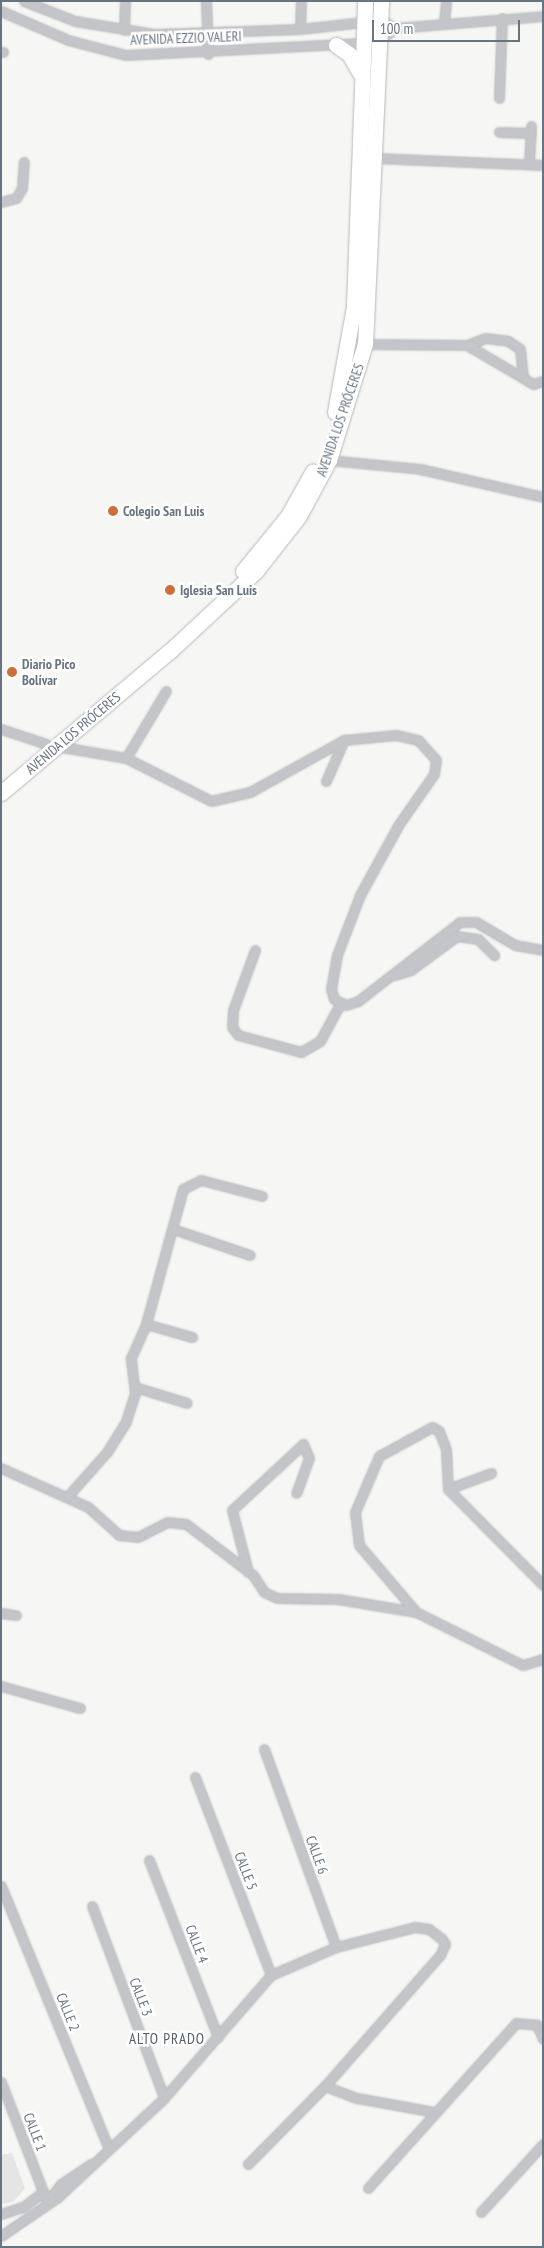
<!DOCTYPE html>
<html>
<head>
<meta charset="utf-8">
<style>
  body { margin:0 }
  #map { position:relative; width:544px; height:2248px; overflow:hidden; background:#f6f6f4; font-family:"PT Sans Narrow",sans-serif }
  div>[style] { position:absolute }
  .built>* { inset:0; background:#e4e5e4 }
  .roads { filter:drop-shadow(0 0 1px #b5b8bb) drop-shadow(0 0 1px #b5b8bb) }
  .minor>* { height:9px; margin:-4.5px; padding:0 4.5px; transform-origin:4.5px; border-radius:4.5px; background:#c3c5c8 }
  .trunk>* { height:15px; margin:-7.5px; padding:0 7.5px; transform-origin:7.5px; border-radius:7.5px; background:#fff }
  .dots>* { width:14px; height:14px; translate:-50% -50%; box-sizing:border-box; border:2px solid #fff; border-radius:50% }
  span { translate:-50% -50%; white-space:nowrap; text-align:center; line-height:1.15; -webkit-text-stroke:5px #fff; paint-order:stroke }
  .street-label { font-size:14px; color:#697481 }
  .poi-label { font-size:14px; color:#697481; font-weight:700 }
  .left { translate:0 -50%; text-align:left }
  .neighbourhood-label { font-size:15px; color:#565e67; letter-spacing:1px }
  .frame { position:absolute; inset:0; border:2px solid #697481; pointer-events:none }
  .scale { position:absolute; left:372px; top:20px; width:148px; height:22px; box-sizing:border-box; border:2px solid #697481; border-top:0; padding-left:6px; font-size:15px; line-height:18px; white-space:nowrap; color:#697481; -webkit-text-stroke:4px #fff; paint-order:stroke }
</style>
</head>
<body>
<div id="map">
  <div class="built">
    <i style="clip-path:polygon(12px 2153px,25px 2188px,13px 2202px,1px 2204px,1px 2155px)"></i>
  </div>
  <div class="roads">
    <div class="minor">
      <i style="left:24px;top:1px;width:55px;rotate:21.4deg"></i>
      <i style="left:75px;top:21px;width:80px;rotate:9.3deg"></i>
      <i style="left:154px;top:34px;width:146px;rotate:-2deg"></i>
      <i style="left:300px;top:29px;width:82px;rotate:-6.3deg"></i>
      <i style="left:382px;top:20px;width:15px;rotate:32deg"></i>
      <i style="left:395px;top:28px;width:148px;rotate:-4.6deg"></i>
      <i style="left:206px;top:1px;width:53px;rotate:87.8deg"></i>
      <i style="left:1px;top:11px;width:73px;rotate:23.4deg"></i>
      <i style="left:68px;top:40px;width:60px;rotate:14.5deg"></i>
      <i style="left:126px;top:55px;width:236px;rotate:-2.9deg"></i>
      <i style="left:362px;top:43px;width:17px;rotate:-7deg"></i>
      <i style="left:379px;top:41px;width:21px;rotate:-39deg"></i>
      <i style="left:444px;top:24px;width:23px;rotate:-85deg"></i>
      <i style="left:300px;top:29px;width:28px;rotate:-88deg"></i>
      <i style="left:124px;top:30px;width:29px;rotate:-88deg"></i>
      <i style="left:1px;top:52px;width:2px"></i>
      <i style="left:499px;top:98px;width:80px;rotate:-87.9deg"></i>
      <i style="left:499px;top:132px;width:32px;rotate:2deg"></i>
      <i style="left:374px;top:158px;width:169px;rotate:2.4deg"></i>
      <i style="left:529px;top:164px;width:38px;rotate:-87deg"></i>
      <i style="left:1px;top:202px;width:16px;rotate:-15deg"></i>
      <i style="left:16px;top:198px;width:12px;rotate:-59deg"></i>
      <i style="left:22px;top:188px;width:26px;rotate:-86deg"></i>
      <i style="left:365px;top:344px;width:102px;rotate:0.6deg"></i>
      <i style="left:467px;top:345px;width:19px;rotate:-21deg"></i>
      <i style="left:485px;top:338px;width:23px;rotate:7deg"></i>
      <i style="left:508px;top:341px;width:14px;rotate:34deg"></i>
      <i style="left:520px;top:349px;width:29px;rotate:84deg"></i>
      <i style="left:523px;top:378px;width:12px;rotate:31deg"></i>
      <i style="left:533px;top:384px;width:10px;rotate:-17deg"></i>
      <i style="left:467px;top:345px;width:65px;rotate:30.5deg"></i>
      <i style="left:329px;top:460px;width:91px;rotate:5.6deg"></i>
      <i style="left:420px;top:469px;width:126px;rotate:12.8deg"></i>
      <i style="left:1px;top:729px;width:47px;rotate:18.4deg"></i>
      <i style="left:56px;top:746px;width:71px;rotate:9.7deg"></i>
      <i style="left:126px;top:758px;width:95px;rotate:26.8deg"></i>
      <i style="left:211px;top:801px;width:40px;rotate:-13deg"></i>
      <i style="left:250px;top:792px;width:107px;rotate:-29deg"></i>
      <i style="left:344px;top:740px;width:52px;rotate:-5.5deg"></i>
      <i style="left:396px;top:735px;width:23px;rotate:13deg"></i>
      <i style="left:418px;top:740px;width:27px;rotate:48deg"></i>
      <i style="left:436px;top:760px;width:14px;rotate:98deg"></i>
      <i style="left:434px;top:774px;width:61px;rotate:125deg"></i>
      <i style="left:399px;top:824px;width:81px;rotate:118.8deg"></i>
      <i style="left:360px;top:895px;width:64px;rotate:111deg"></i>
      <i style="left:337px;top:955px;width:35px;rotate:100deg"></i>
      <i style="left:331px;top:989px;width:10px;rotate:73deg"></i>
      <i style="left:334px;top:999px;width:13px;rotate:27deg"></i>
      <i style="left:346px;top:1005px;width:13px;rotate:-18deg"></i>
      <i style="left:358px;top:1001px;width:129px;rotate:-37.8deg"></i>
      <i style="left:460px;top:922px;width:16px"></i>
      <i style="left:476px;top:922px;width:45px;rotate:30.5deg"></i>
      <i style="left:515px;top:945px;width:28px;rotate:10deg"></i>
      <i style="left:126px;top:758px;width:78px;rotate:-59.2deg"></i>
      <i style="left:326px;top:781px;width:45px;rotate:-66.3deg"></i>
      <i style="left:255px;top:950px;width:64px;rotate:110.1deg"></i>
      <i style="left:233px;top:1010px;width:17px;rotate:93deg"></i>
      <i style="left:232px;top:1027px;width:10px;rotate:53deg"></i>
      <i style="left:238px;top:1035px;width:65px;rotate:15.1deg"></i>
      <i style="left:301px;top:1052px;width:22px;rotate:-30deg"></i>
      <i style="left:320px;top:1041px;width:42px;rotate:-61.6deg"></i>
      <i style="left:395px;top:975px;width:17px;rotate:-17deg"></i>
      <i style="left:411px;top:970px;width:57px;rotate:-36.5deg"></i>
      <i style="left:457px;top:936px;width:21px;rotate:8deg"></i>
      <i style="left:478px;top:939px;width:23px;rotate:45deg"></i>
      <i style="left:173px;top:1229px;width:81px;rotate:18.7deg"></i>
      <i style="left:146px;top:1324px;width:48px;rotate:15.8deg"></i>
      <i style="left:135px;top:1387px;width:54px;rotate:17.1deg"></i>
      <i style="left:1px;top:1468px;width:95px;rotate:24.1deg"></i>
      <i style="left:88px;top:1507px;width:42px;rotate:42.1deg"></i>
      <i style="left:119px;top:1535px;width:19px;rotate:6deg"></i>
      <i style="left:138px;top:1537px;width:33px;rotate:-27deg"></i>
      <i style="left:167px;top:1522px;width:19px;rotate:6deg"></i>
      <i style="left:186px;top:1524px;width:84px;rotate:37.3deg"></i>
      <i style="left:253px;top:1575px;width:20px;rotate:57deg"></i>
      <i style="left:264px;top:1592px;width:14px;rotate:25deg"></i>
      <i style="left:277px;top:1598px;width:61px;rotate:0.9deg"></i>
      <i style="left:338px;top:1599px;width:79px;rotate:9.5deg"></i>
      <i style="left:416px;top:1612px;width:119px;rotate:26.4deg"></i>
      <i style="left:523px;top:1665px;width:21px;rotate:-17deg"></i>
      <i style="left:448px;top:1489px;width:46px;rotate:-20.4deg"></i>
      <i style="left:67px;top:1497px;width:60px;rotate:-48.4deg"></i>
      <i style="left:107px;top:1452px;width:36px;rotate:-58deg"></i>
      <i style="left:126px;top:1421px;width:29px;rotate:-72deg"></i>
      <i style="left:135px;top:1393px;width:35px;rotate:-97deg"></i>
      <i style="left:131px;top:1358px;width:37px;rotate:-66deg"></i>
      <i style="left:146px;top:1324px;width:140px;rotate:-74.7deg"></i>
      <i style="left:183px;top:1189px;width:20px;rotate:-27deg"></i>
      <i style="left:201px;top:1180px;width:63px;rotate:14.7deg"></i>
      <i style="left:248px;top:1572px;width:64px;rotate:-104.5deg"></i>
      <i style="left:232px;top:1510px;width:97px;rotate:-42.9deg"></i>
      <i style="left:303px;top:1444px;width:15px;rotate:67deg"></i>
      <i style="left:309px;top:1458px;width:37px;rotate:110deg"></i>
      <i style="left:416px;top:1612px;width:88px;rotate:-130.4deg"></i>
      <i style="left:359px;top:1545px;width:33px;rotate:-97deg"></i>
      <i style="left:355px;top:1512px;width:61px;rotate:-66.8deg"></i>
      <i style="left:379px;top:1456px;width:60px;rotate:-28.7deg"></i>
      <i style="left:432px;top:1427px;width:8px;rotate:30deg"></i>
      <i style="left:439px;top:1431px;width:19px;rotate:69deg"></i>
      <i style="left:446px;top:1449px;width:40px;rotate:87.1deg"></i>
      <i style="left:448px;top:1489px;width:135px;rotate:45.3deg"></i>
      <i style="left:1px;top:1613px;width:15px;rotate:8deg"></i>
      <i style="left:1px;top:1686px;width:82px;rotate:15.6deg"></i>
      <i style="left:264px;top:1749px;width:211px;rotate:70deg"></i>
      <i style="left:195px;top:1777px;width:212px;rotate:69deg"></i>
      <i style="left:149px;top:1860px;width:190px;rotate:68.7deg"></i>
      <i style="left:1px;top:1886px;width:284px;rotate:67.7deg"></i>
      <i style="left:92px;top:1906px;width:205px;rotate:69.4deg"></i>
      <i style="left:1px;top:2082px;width:129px;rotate:69deg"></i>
      <i style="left:248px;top:2164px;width:110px;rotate:-45.4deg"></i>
      <i style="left:368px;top:2188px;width:222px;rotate:-48.1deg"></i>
      <i style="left:516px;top:2023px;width:21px;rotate:5deg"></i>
      <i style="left:537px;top:2025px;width:15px;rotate:67deg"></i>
      <i style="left:47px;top:2202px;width:23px;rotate:-52deg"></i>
      <i style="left:61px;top:2184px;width:36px;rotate:-34deg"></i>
      <i style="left:481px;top:2212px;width:92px;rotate:-47.6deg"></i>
      <i style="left:1px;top:2214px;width:23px;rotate:-18deg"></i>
      <i style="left:23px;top:2207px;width:25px;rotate:-37deg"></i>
      <i style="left:1px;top:2236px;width:69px;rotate:-34.4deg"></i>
      <i style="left:58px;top:2197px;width:145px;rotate:-43deg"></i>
      <i style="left:164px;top:2098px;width:163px;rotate:-49deg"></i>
      <i style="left:271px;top:1975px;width:71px;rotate:-23.3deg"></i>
      <i style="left:336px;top:1947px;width:81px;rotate:-14.2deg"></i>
      <i style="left:415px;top:1927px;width:14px;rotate:8deg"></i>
      <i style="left:429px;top:1929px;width:16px;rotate:38deg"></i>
      <i style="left:442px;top:1939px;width:6px;rotate:59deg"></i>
      <i style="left:445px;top:1944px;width:12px;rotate:114deg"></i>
      <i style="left:440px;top:1955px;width:174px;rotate:131.3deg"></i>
      <i style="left:325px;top:2086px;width:34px;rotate:21deg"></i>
      <i style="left:357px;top:2098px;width:78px;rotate:10.3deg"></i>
    </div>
    <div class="trunk">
      <i style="left:336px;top:45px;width:16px;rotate:35deg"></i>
      <i style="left:349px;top:54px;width:22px;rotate:60deg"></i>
      <i style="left:335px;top:412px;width:108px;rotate:-79.8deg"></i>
      <i style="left:354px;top:306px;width:305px;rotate:-87.9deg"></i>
      <i style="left:243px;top:571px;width:71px;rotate:-50.7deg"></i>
      <i style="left:288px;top:516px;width:51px;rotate:-60.9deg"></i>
      <i style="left:1px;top:793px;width:222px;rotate:-40.1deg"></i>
      <i style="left:171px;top:650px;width:116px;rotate:-42.9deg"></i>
      <i style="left:256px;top:571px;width:70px;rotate:-52deg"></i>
      <i style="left:299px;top:516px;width:64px;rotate:-61.8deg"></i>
      <i style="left:329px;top:460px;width:121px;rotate:-72.8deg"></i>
      <i style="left:365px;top:344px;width:343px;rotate:-87.3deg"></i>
    </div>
  </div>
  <div class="dots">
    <i style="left:113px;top:511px;background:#ce6d3c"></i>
    <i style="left:170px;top:590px;background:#ce6d3c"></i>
    <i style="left:12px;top:672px;background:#ce6d3c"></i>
  </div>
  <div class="street-label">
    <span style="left:186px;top:38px;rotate:-2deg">AVENIDA EZZIO VALERI</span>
    <span style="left:340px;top:420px;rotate:-71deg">AVENIDA LOS PRÓCERES</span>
    <span style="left:73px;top:733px;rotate:-40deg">AVENIDA LOS PRÓCERES</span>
    <span style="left:317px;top:1855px;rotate:70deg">CALLE 6</span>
    <span style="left:246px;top:1871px;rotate:69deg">CALLE 5</span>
    <span style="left:197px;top:1944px;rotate:69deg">CALLE 4</span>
    <span style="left:141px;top:1997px;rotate:69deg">CALLE 3</span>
    <span style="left:68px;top:2012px;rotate:68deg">CALLE 2</span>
    <span style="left:35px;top:2132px;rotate:69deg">CALLE 1</span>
  </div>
  <div class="poi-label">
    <span class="left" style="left:123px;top:511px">Colegio San Luis</span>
    <span class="left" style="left:180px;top:590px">Iglesia San Luis</span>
    <span class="left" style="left:22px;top:672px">Diario Pico<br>Bolívar</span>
  </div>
  <div class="neighbourhood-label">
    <span style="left:167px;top:2039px">ALTO PRADO</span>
  </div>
  <div class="frame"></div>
  <div class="scale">100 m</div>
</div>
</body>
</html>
